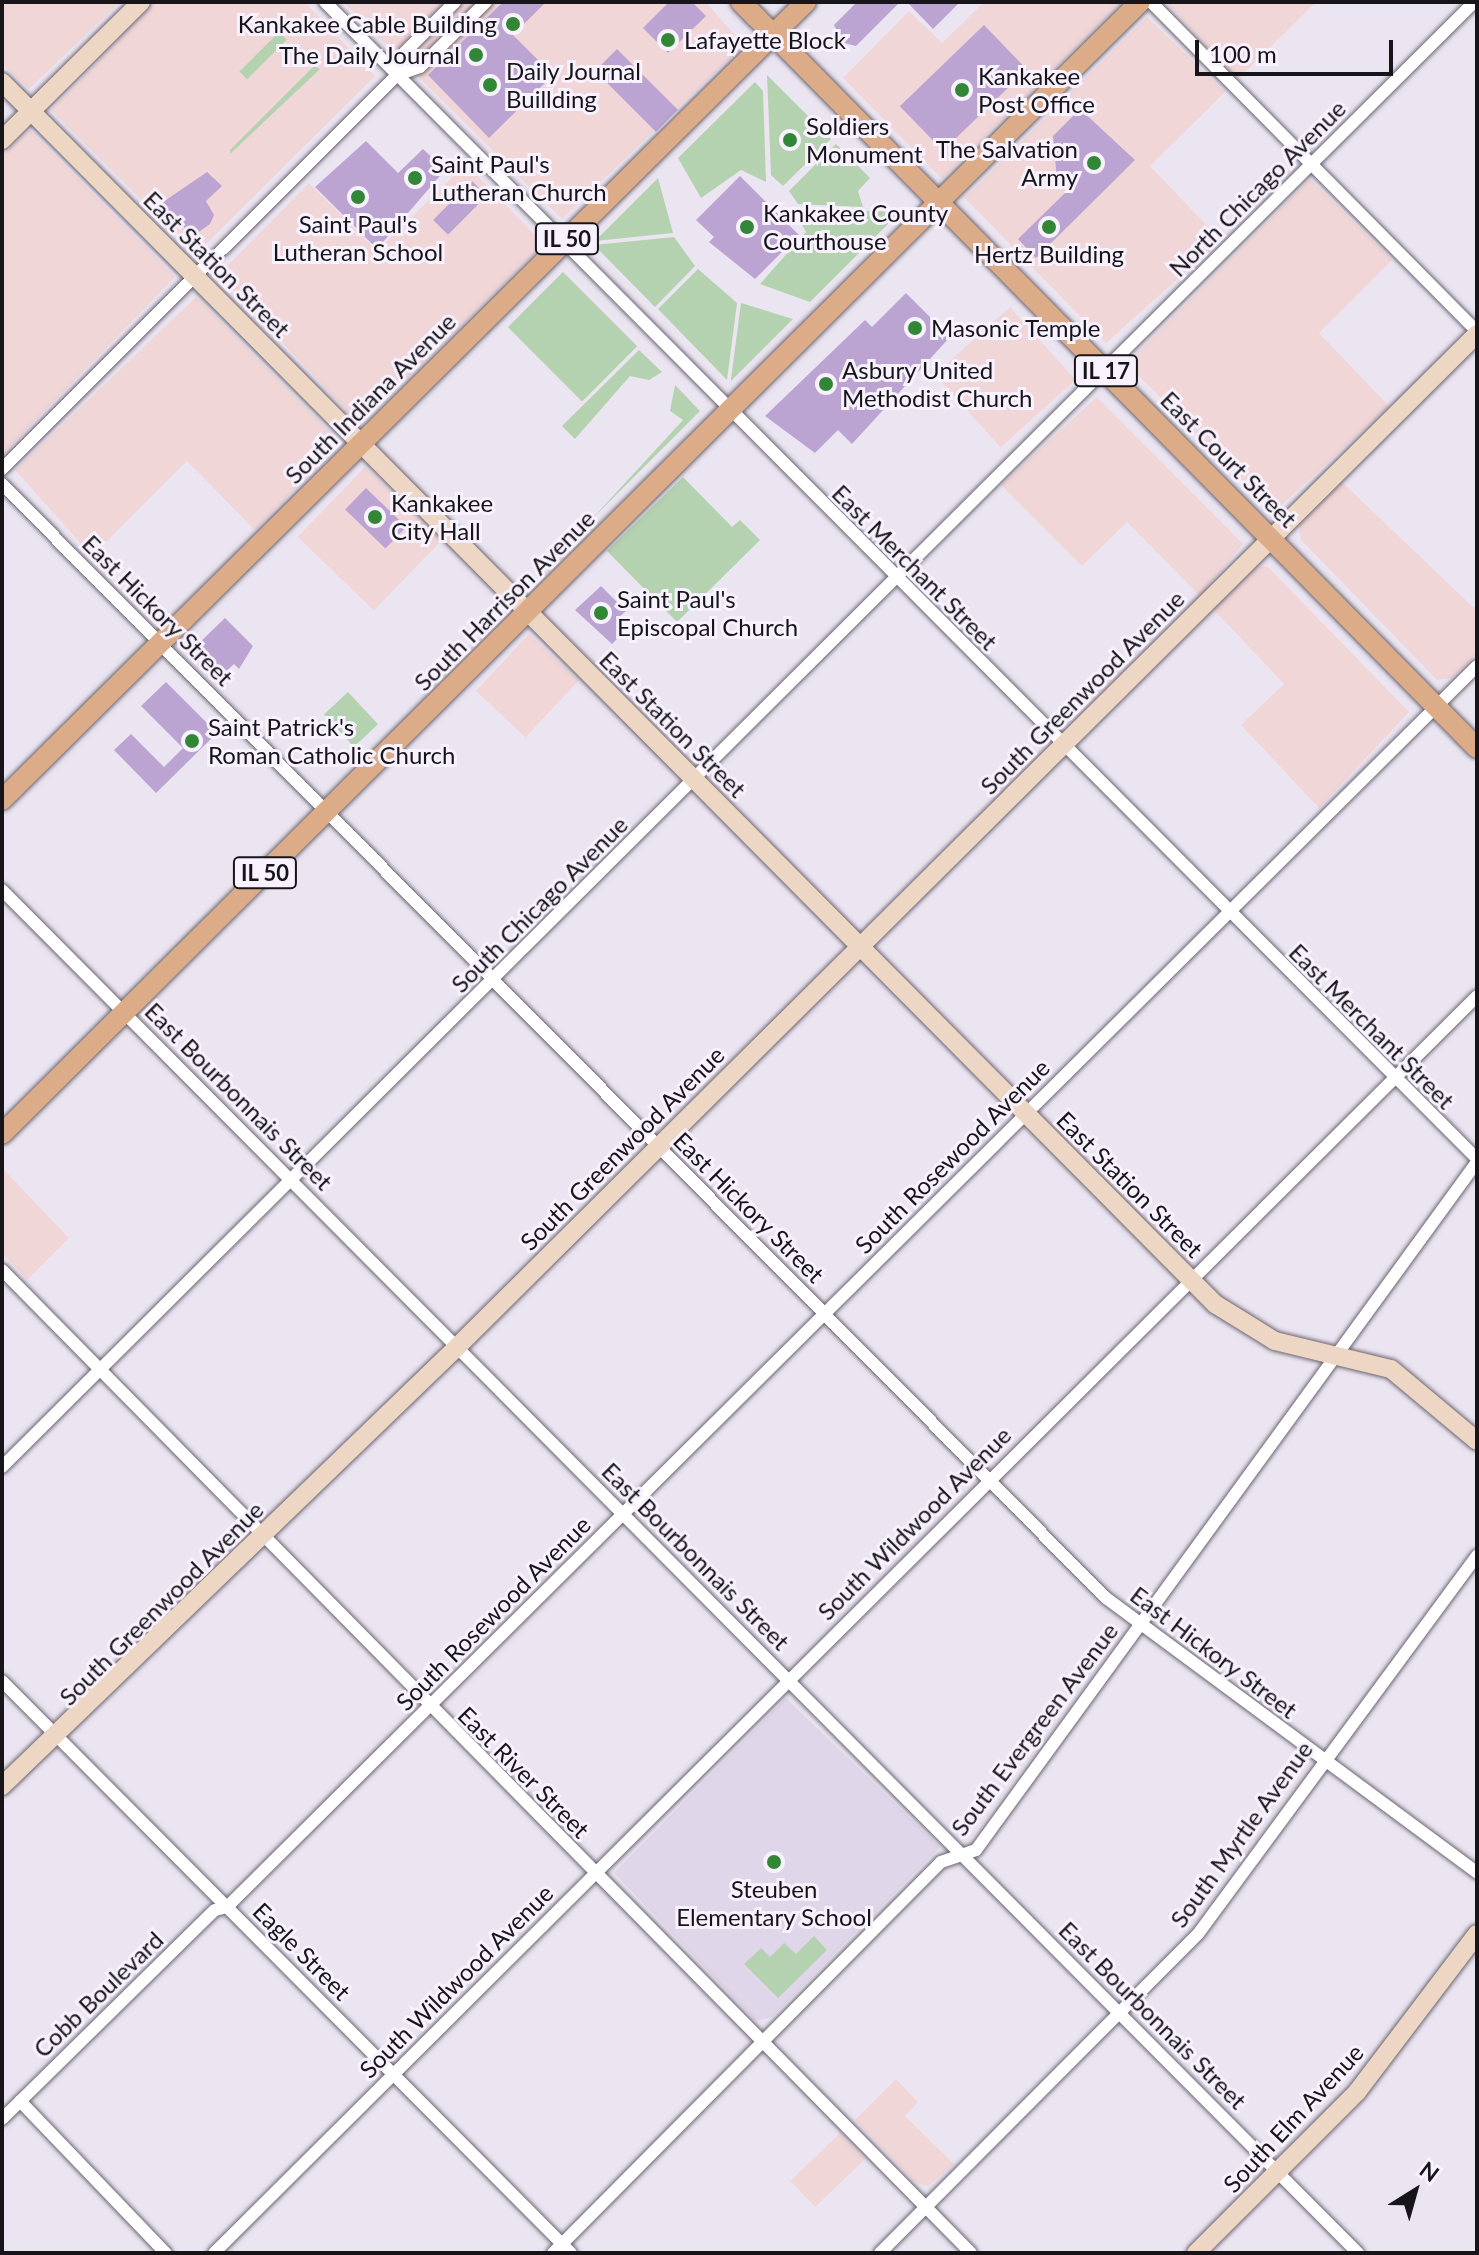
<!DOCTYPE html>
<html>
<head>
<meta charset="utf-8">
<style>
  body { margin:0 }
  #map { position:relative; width:1479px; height:2255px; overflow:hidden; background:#ebe5f2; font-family:Lato,sans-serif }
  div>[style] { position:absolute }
  .commercial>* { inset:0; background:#f1d6d8; transform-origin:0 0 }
  .built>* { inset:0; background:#e0d6e9 }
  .green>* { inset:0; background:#b4d2af; transform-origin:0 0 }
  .building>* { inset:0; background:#bca4d2; transform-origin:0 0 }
  .roads { filter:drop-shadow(0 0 2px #6b6570) drop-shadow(0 0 2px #6b6570) }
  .street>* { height:12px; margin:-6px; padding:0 6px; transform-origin:6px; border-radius:6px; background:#fff }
  .secondary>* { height:18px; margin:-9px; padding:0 9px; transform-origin:9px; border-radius:9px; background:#edd6c3 }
  .primary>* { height:20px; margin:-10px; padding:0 10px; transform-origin:10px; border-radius:10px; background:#dbac87 }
  .dots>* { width:22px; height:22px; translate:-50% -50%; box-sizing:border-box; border:4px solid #f8f2ff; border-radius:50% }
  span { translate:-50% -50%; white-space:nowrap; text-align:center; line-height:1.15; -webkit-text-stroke:6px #f8f2ff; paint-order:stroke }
  .shield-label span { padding:2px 6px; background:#f8f2ff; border:2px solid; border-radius:6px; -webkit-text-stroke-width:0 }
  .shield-label { font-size:22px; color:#17151a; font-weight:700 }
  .poi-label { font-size:24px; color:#17151a }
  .right { translate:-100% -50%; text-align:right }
  .left { translate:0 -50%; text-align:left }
  .street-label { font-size:24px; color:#17151a }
  .frame { position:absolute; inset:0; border:4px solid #17151a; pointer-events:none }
  .north { position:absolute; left:1375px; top:2151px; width:80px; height:80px; -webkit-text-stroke:6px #f8f2ff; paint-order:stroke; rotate:37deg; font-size:22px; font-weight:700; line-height:32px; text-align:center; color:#17151a }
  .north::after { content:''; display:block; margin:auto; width:28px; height:36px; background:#17151a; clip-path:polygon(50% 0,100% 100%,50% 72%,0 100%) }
  .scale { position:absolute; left:1195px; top:40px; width:198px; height:36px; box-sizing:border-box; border:4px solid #17151a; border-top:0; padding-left:10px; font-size:24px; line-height:28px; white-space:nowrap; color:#17151a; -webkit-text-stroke:6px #f8f2ff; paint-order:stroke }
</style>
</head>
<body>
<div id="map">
  <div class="commercial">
    <i style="clip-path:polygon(2px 2px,120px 2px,29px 89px,2px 64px)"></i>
    <i style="clip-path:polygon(156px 2px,305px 2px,375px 76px,196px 254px,51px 110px)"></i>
    <i style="clip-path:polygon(343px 2px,706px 2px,739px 40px,735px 53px,562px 219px)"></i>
    <i style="clip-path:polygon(984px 2px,1122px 2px,942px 179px,843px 78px,909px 11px,942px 43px)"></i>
    <i style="clip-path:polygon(1166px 2px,1316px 2px,1238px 79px)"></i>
    <i style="clip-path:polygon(1147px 17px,1225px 92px,1150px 166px,1221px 240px,1106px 343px,965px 198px)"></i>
    <i style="clip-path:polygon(30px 130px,175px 277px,2px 455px,2px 155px)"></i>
    <i style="clip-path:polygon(466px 164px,537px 237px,538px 250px,365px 420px,354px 418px,218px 275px,309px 183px,377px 251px)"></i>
    <i style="clip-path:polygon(1310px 179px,1392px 260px,1319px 333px,1389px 406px,1274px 512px,1127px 364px)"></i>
    <i style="clip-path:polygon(196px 297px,340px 442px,255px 530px,187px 461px,92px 556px,15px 470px)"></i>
    <i style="left:1010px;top:307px;width:98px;height:101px;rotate:48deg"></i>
    <i style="clip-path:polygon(1097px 397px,1243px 544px,1200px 596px,1127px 522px,1082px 566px,1001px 485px)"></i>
    <i style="left:365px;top:467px;width:106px;height:97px;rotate:44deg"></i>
    <i style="clip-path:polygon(1341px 481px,1477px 611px,1477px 654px,1451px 678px,1437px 680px,1301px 540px,1299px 524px)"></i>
    <i style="clip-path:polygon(1256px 566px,1268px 567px,1409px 712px,1319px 808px,1241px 725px,1284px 684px,1213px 609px)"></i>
    <i style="left:529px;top:634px;width:68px;height:78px;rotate:43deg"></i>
    <i style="clip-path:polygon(2px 1168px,69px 1238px,27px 1280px,2px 1253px)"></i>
    <i style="clip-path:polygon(896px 2079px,918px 2102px,905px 2116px,954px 2164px,928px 2186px,916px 2183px,855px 2120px)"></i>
    <i style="left:840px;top:2133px;width:36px;height:69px;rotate:46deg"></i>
  </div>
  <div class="built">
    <i style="clip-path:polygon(786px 1698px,940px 1847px,772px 2017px,756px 2021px,614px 1873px)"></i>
  </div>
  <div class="green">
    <i style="left:279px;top:32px;width:11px;height:56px;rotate:45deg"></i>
    <i style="clip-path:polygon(314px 66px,320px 69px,230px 154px,230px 150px)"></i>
    <i style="clip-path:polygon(767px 75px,831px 139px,783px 186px,771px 175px)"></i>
    <i style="clip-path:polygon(755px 82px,763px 91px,766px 182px,741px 170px,701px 198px,678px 158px)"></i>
    <i style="clip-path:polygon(836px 144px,870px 178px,858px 191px,863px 207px,798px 204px,789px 191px)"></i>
    <i style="clip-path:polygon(658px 178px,673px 233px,595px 241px)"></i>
    <i style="clip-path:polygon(793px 208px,900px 212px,810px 302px,760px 284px,806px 232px)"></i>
    <i style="clip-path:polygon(674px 237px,695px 266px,655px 307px,594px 245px)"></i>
    <i style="clip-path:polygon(698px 269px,737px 303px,727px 380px,658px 309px)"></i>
    <i style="left:563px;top:272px;width:105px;height:78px;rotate:45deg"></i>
    <i style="clip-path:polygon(741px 303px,793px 319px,731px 381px,731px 379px)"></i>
    <i style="clip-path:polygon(639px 350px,662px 372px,649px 380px,630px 376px,575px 439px,562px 426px)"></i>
    <i style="clip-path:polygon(675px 385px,700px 411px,590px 521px,683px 420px,670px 411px)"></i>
    <i style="clip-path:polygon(683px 477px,732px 527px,740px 520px,760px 540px,677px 622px,607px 551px)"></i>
    <i style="left:348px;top:692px;width:44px;height:33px;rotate:47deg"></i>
    <i style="clip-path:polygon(814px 1936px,827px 1950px,778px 1998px,744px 1964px,761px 1948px,770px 1957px,784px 1943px,796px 1954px)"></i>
  </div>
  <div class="building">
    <i style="clip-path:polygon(503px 2px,546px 2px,513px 35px,553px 75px,489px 138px,428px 75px)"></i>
    <i style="clip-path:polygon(669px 2px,692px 2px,706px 16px,668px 53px,643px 28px)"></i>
    <i style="clip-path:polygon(857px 2px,900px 2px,856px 46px,844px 43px,834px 25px)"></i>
    <i style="clip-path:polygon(907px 2px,960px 2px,933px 29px)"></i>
    <i style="left:984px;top:25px;width:62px;height:117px;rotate:46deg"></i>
    <i style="left:617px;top:49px;width:86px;height:31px;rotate:45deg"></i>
    <i style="clip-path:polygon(1080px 109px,1135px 160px,1036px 258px,1018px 239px,1068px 190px,1057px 180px,1053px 136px)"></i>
    <i style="clip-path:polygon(366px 141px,398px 173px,423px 149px,445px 170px,377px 249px,315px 187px)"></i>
    <i style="clip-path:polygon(207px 172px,222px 186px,206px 201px,214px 215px,210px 224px,193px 236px,160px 204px)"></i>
    <i style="clip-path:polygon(740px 176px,799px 235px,755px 279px,709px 242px,714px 237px,696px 220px)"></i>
    <i style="left:472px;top:181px;width:21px;height:55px;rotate:45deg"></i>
    <i style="clip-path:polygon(906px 293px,950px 337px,852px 444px,838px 430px,815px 453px,765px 416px,865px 320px,872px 327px)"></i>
    <i style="left:366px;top:488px;width:56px;height:30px;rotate:44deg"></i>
    <i style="clip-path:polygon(601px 586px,626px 611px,619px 617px,626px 630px,612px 644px,575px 610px)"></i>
    <i style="clip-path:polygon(225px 618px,253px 646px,239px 669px,234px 664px,222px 675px,195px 647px)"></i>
    <i style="clip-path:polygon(166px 682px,217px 733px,156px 793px,114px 750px,131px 734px,164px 767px,183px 748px,141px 706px)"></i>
  </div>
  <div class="roads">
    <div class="street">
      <i style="left:325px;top:2px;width:1633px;rotate:45.12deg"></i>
      <i style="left:1151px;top:2px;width:463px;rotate:45.3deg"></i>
      <i style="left:397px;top:75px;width:24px;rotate:-71deg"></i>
      <i style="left:405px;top:52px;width:71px;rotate:-45deg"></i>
      <i style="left:2px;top:469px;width:558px;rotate:-44.93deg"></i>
      <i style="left:397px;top:75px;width:24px;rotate:-19deg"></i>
      <i style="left:420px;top:67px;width:93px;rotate:-44.6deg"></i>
      <i style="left:2px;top:484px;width:1568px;rotate:45.26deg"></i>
      <i style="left:1106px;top:1598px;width:462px;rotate:36.5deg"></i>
      <i style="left:2px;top:890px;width:1923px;rotate:45.15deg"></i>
      <i style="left:2px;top:1270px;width:1380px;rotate:45.41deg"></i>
      <i style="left:2px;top:1467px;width:2077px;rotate:-44.86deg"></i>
      <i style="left:2px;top:1681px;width:807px;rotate:45.15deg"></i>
      <i style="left:20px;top:2101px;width:211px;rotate:46.2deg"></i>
      <i style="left:2px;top:2119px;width:298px;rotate:-44.5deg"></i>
      <i style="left:215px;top:1910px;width:12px;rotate:-14deg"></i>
      <i style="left:227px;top:1907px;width:1761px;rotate:-44.79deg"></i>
      <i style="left:214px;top:2253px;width:1782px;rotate:-44.86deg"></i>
      <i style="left:553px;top:2253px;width:551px;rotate:-45.22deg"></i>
      <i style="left:941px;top:1862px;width:37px;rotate:-19deg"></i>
      <i style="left:976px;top:1850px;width:851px;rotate:-53.94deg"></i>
      <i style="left:880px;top:2253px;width:450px;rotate:-45.1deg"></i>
      <i style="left:1198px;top:1934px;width:470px;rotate:-53.6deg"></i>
    </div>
    <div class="secondary">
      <i style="left:2px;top:82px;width:1722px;rotate:45.21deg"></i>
      <i style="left:1215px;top:1304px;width:70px;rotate:31.7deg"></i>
      <i style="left:1275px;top:1341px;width:119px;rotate:13.6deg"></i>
      <i style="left:1391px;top:1369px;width:112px;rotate:39.9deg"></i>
      <i style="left:2px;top:140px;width:196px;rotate:-44.8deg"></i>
      <i style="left:2px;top:1786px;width:632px;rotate:-43.97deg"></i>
      <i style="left:457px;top:1347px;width:1438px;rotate:-44.8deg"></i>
      <i style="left:1196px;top:2253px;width:228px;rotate:-45deg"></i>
      <i style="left:1357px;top:2092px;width:198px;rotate:-52.8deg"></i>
    </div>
    <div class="primary">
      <i style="left:741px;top:2px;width:1048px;rotate:45.39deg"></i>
      <i style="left:2px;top:800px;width:1133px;rotate:-44.79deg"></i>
      <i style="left:2px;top:1134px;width:1605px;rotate:-44.85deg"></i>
    </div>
  </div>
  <div class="dots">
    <i style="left:513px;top:24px;background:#318736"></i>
    <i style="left:668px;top:40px;background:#318736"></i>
    <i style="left:476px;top:55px;background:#318736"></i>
    <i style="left:490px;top:85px;background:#318736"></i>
    <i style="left:962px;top:90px;background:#318736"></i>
    <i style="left:790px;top:140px;background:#318736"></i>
    <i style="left:1094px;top:163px;background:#318736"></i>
    <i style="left:415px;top:178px;background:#318736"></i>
    <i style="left:358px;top:197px;background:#318736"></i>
    <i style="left:747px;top:227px;background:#318736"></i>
    <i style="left:1049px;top:227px;background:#318736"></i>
    <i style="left:915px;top:328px;background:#318736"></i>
    <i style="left:826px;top:384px;background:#318736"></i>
    <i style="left:375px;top:517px;background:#318736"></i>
    <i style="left:601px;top:613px;background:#318736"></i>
    <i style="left:192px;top:741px;background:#318736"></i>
    <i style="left:774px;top:1862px;background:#318736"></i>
  </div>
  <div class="shield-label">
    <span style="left:567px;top:239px">IL 50</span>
    <span style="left:1106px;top:371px">IL 17</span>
    <span style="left:265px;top:873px">IL 50</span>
  </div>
  <div class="poi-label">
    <span class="right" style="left:497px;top:24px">Kankakee Cable Building</span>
    <span class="left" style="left:684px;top:40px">Lafayette Block</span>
    <span class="right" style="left:460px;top:55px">The Daily Journal</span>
    <span class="left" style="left:506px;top:85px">Daily Journal<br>Buillding</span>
    <span class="left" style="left:978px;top:90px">Kankakee<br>Post Office</span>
    <span class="left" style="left:806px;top:140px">Soldiers<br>Monument</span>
    <span class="right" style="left:1078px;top:163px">The Salvation<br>Army</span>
    <span class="left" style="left:431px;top:178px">Saint Paul's<br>Lutheran Church</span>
    <span class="left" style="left:763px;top:227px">Kankakee County<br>Courthouse</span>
    <span style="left:358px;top:238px">Saint Paul's<br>Lutheran School</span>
    <span style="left:1049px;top:254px">Hertz Building</span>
    <span class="left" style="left:931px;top:328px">Masonic Temple</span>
    <span class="left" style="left:842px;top:384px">Asbury United<br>Methodist Church</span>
    <span class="left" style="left:391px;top:517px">Kankakee<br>City Hall</span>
    <span class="left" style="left:617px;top:613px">Saint Paul's<br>Episcopal Church</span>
    <span class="left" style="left:208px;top:741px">Saint Patrick's<br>Roman Catholic Church</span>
    <span style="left:774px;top:1903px">Steuben<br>Elementary School</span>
  </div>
  <div class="street-label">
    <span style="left:1257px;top:188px;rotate:-45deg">North Chicago Avenue</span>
    <span style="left:217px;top:264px;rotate:45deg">East Station Street</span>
    <span style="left:370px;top:398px;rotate:-45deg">South Indiana Avenue</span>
    <span style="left:1229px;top:459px;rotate:45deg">East Court Street</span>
    <span style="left:915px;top:567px;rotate:45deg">East Merchant Street</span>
    <span style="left:504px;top:600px;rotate:-45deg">South Harrison Avenue</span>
    <span style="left:158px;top:610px;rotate:45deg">East Hickory Street</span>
    <span style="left:1082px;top:692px;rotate:-45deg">South Greenwood Avenue</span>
    <span style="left:673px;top:724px;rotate:45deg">East Station Street</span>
    <span style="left:539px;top:904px;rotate:-45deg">South Chicago Avenue</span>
    <span style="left:1372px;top:1026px;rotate:45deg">East Merchant Street</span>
    <span style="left:239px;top:1096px;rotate:45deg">East Bourbonnais Street</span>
    <span style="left:622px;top:1148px;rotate:-45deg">South Greenwood Avenue</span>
    <span style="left:952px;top:1156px;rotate:-45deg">South Rosewood Avenue</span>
    <span style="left:1130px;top:1184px;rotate:45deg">East Station Street</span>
    <span style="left:749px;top:1207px;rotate:45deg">East Hickory Street</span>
    <span style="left:914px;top:1523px;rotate:-45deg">South Wildwood Avenue</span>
    <span style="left:696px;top:1556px;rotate:45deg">East Bourbonnais Street</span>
    <span style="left:161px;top:1603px;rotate:-45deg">South Greenwood Avenue</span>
    <span style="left:493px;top:1613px;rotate:-45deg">South Rosewood Avenue</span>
    <span style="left:1214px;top:1652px;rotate:37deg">East Hickory Street</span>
    <span style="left:1034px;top:1729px;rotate:-53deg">South Evergreen Avenue</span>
    <span style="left:524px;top:1772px;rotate:45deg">East River Street</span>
    <span style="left:1241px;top:1834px;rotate:-54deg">South Myrtle Avenue</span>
    <span style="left:302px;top:1951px;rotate:45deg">Eagle Street</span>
    <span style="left:456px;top:1981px;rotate:-45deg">South Wildwood Avenue</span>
    <span style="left:98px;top:1994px;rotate:-44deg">Cobb Boulevard</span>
    <span style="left:1153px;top:2015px;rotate:45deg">East Bourbonnais Street</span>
    <span style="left:1293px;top:2118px;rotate:-47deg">South Elm Avenue</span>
  </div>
  <div class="frame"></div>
  <div class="north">N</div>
  <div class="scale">100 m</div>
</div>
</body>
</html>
